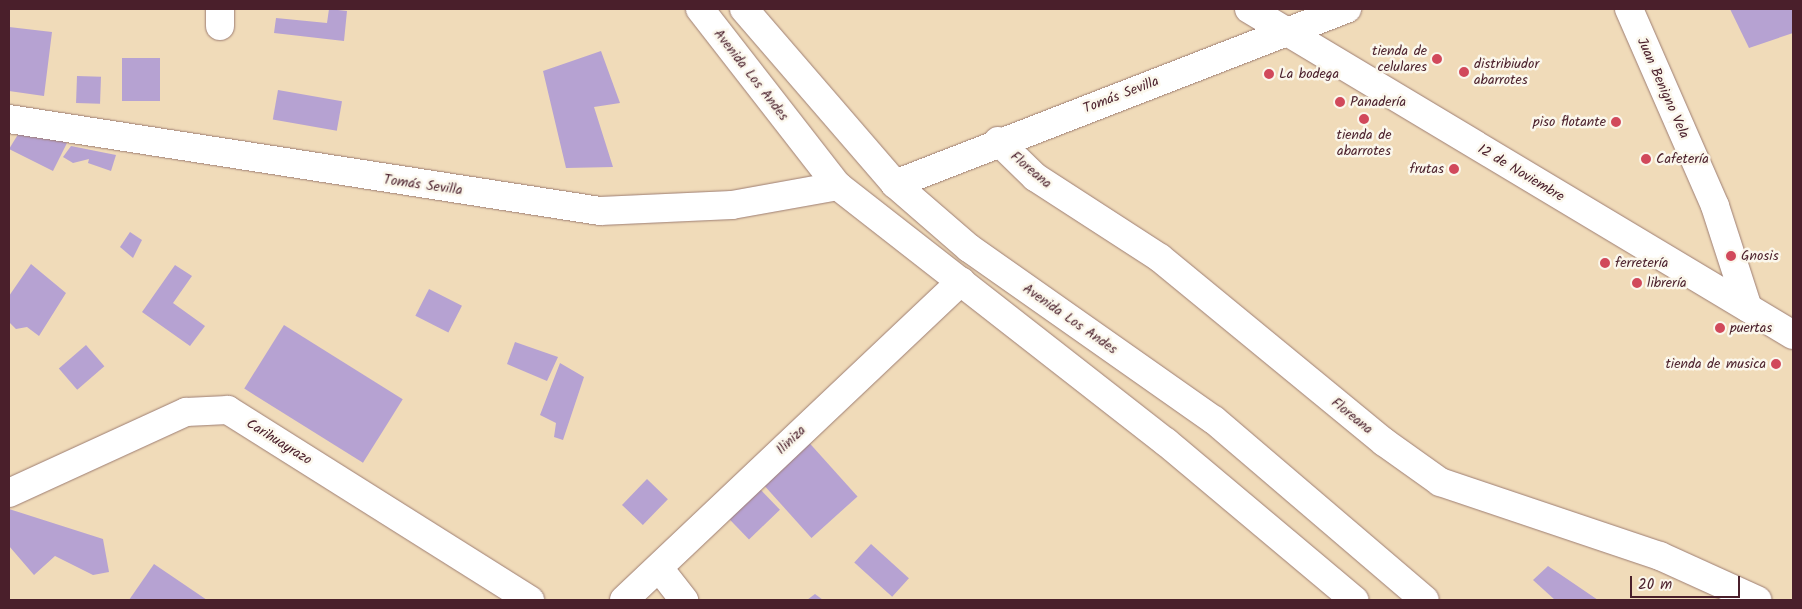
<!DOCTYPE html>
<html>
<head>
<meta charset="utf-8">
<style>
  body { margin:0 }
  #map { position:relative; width:1802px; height:609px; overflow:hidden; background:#f0dbb9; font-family:Kalam,sans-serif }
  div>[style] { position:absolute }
  .building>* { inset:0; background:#b6a2d2; transform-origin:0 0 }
  .roads { filter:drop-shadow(0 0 1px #9d7d72) drop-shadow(0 0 1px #9d7d72) }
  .minor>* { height:28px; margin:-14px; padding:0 14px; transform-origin:14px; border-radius:14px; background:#fff }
  .dots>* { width:14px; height:14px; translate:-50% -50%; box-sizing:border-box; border:2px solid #fbf7ec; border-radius:50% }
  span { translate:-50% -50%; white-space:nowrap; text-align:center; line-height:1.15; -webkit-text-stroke:5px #fbf7ec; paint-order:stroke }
  .poi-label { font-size:14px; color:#4a1f2b }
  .right { translate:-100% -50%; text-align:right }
  .left { translate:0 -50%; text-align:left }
  .street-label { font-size:14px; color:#4a1f2b }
  .frame { position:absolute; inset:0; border:10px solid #4a1f2b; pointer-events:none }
  .scale { position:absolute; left:1630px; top:576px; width:110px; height:22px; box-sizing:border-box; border:2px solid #4a1f2b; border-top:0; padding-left:6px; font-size:15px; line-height:18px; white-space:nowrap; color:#4a1f2b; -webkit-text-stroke:4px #fbf7ec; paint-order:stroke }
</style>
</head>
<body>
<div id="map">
  <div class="building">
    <i style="clip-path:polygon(329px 9px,347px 11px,344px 41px,274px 33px,276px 18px,327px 23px)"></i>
    <i style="clip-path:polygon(1730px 9px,1793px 9px,1793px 33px,1749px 48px)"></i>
    <i style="clip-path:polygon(9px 27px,52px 32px,44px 96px,9px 91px)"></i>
    <i style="clip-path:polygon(601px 51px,620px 103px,594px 107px,613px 167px,566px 168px,543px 71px)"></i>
    <i style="left:122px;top:58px;width:38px;height:43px"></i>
    <i style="left:77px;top:76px;width:24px;height:27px;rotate:2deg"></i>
    <i style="left:278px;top:90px;width:65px;height:30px;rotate:10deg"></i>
    <i style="clip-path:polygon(22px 128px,40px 130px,67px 143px,53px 171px,9px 149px)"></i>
    <i style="clip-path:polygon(71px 146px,116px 155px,111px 171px,88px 163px,89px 159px,73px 163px,63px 157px)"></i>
    <i style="clip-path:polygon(130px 232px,142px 240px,133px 258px,120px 247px)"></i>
    <i style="clip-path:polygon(31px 264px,66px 293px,39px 336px,27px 327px,16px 329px,9px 322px,9px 296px)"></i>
    <i style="clip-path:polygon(175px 265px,192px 276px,173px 303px,205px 326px,190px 346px,142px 312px)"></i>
    <i style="left:429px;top:289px;width:37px;height:30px;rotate:27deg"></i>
    <i style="left:284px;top:325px;width:140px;height:75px;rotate:32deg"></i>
    <i style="clip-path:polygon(515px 342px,558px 357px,547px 381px,507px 364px)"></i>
    <i style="left:86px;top:345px;width:28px;height:36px;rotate:49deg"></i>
    <i style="clip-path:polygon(560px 363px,584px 377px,563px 440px,554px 437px,556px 423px,540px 415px)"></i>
    <i style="left:804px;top:437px;width:80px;height:62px;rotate:48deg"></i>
    <i style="left:647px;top:479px;width:29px;height:36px;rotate:44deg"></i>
    <i style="left:757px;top:486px;width:33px;height:43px;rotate:46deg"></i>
    <i style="clip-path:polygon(9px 509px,103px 539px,109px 572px,93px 575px,55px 556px,34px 575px,9px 546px)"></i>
    <i style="left:871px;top:544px;width:51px;height:25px;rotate:42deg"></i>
    <i style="clip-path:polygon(154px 564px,207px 600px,129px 600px)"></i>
    <i style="clip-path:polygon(1548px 566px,1598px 600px,1555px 600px,1533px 580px)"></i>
    <i style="clip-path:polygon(815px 594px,823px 600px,807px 600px)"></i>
  </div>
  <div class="roads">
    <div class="minor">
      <i style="left:700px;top:9px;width:224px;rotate:52.1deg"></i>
      <i style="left:838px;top:186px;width:416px;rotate:38deg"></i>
      <i style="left:1166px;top:442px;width:246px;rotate:40deg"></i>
      <i style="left:744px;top:9px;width:231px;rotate:49.2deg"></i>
      <i style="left:895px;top:184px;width:98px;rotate:40.9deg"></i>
      <i style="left:969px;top:248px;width:299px;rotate:35.1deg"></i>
      <i style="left:1214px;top:420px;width:277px;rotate:40.5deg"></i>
      <i style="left:1249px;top:9px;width:634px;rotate:30.93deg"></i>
      <i style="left:1629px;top:9px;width:215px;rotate:66.4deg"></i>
      <i style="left:1715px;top:206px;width:107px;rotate:72.1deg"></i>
      <i style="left:220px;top:26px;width:17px;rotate:-90deg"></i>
      <i style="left:9px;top:119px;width:598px;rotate:8.85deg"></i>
      <i style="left:600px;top:211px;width:132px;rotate:-2.6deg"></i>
      <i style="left:732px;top:205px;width:108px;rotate:-10.2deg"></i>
      <i style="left:998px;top:141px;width:52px;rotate:44.2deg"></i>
      <i style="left:1035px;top:177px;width:149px;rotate:32.9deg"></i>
      <i style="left:1160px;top:258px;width:290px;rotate:39.4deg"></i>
      <i style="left:1384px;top:442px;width:69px;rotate:35.5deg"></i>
      <i style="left:1440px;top:482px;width:232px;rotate:18.6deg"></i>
      <i style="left:1660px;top:556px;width:107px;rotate:24.4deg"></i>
      <i style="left:895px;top:184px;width:485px;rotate:-21.2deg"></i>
      <i style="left:9px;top:493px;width:195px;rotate:-24.6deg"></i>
      <i style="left:186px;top:412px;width:42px;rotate:-2.7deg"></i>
      <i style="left:228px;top:410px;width:357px;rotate:32.2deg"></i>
      <i style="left:659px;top:568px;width:41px;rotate:52deg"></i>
      <i style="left:624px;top:600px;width:464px;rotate:-43.4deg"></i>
    </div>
  </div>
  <div class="dots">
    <i style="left:1437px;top:59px;background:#d1495b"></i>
    <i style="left:1464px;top:72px;background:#d1495b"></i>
    <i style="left:1269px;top:74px;background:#d1495b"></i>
    <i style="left:1340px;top:102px;background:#d1495b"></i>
    <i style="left:1364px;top:119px;background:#d1495b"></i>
    <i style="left:1616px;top:122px;background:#d1495b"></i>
    <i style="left:1646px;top:159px;background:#d1495b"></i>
    <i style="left:1454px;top:169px;background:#d1495b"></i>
    <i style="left:1731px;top:256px;background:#d1495b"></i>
    <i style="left:1605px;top:263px;background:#d1495b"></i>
    <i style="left:1637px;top:283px;background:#d1495b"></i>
    <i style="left:1720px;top:328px;background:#d1495b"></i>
    <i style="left:1776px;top:364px;background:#d1495b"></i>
  </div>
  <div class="poi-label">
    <span class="right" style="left:1427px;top:59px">tienda de<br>celulares</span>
    <span class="left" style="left:1474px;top:72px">distribiudor<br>abarrotes</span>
    <span class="left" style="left:1279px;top:74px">La bodega</span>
    <span class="left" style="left:1350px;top:102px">Panadería</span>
    <span class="right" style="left:1606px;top:122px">piso flotante</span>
    <span style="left:1364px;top:143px">tienda de<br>abarrotes</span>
    <span class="left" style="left:1656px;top:159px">Cafetería</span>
    <span class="right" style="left:1444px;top:169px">frutas</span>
    <span class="left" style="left:1741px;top:256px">Gnosis</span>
    <span class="left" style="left:1615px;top:263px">ferretería</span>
    <span class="left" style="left:1647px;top:283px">librería</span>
    <span class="left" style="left:1730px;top:328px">puertas</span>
    <span class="right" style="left:1766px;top:364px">tienda de musica</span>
  </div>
  <div class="street-label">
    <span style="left:751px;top:75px;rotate:52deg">Avenida Los Andes</span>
    <span style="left:1663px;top:88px;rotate:66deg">Juan Benigno Vela</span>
    <span style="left:1121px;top:95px;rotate:-21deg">Tomás Sevilla</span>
    <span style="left:1031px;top:170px;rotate:40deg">Floreana</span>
    <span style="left:1521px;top:173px;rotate:31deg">12 de Noviembre</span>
    <span style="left:423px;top:185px;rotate:8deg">Tomás Sevilla</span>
    <span style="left:1070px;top:319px;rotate:35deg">Avenida Los Andes</span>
    <span style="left:1352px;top:416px;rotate:39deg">Floreana</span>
    <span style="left:791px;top:440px;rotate:-44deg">Iliniza</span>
    <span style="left:279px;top:442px;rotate:32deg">Carihuayrazo</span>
  </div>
  <div class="frame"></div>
  <div class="scale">20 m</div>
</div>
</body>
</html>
